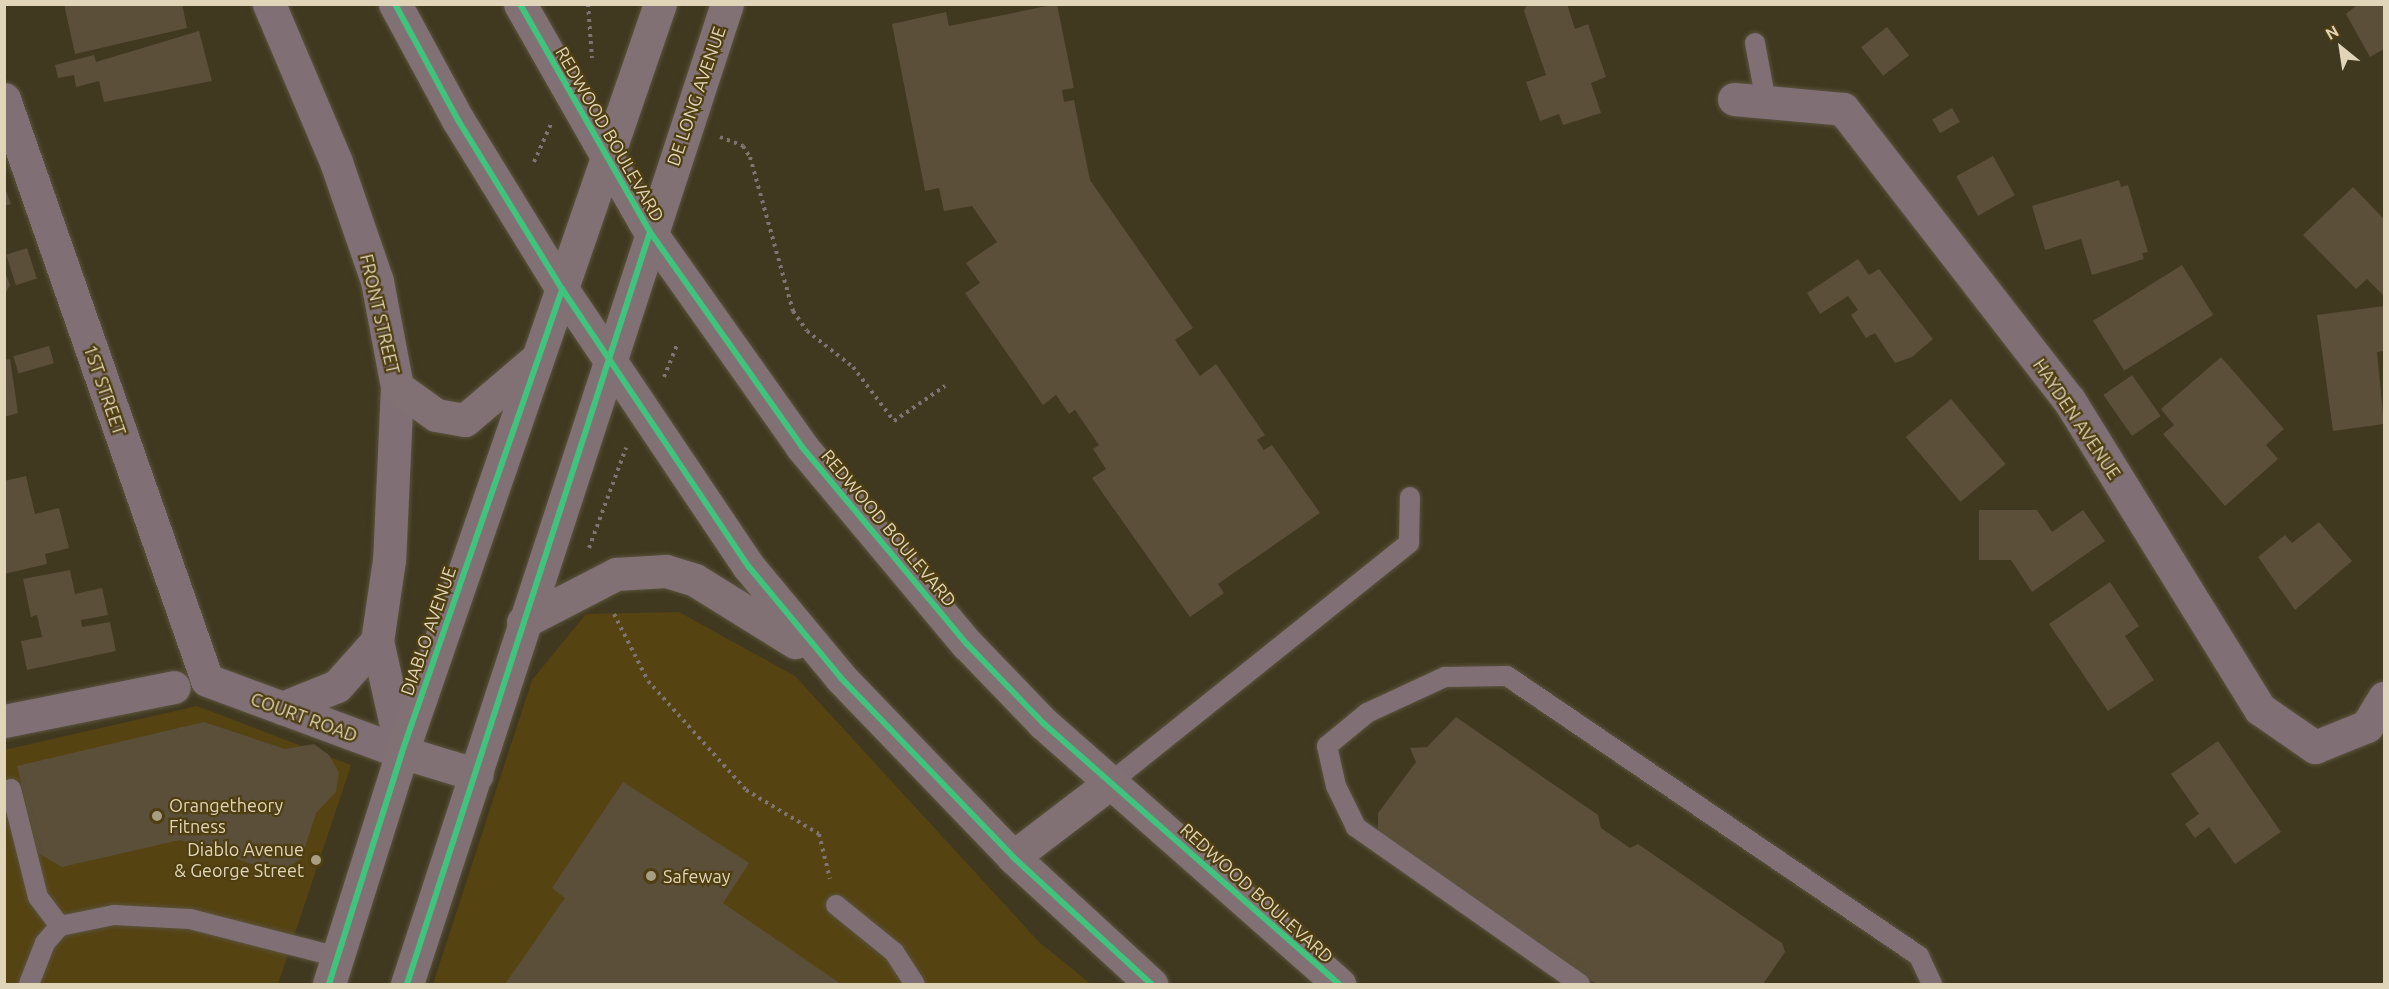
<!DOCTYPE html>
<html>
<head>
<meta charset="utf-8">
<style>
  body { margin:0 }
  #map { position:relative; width:2389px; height:989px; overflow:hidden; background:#40381f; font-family:Ubuntu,sans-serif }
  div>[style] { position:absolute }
  .built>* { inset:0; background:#554312 }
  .building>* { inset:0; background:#5b4f39; transform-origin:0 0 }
  .path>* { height:4px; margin-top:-2px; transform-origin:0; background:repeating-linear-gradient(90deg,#7f7471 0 3px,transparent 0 7.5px) }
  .roads { filter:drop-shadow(0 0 2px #5a533d) drop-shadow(0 0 2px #5a533d) }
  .lane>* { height:20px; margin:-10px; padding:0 10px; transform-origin:10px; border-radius:10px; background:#807076 }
  .street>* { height:33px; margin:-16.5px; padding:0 16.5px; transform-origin:16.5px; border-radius:16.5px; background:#807076 }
  .secondary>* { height:33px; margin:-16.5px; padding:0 16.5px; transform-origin:16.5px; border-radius:16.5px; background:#817174 }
  .cycleway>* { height:6px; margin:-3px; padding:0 3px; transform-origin:3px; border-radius:3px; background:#40c37c }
  .dots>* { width:16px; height:16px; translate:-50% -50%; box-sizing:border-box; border:3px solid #4e3e11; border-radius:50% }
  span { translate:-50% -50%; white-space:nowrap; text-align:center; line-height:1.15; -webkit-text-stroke:4.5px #4e3e11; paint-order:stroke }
  .street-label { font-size:18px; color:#e0d5b8 }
  .poi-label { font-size:18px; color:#e0d5b8 }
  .left { translate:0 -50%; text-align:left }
  .right { translate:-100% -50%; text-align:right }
  .frame { position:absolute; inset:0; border:6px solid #e0d5b8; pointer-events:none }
  .north { position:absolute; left:2311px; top:18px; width:60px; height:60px; -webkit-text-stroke:4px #4e3e11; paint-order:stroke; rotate:330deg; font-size:16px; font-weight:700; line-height:24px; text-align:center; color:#e0d5b8 }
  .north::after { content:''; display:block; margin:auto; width:21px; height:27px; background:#e0d5b8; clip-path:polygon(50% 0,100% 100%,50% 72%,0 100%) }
</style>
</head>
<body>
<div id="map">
  <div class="built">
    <i style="clip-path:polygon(679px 612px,795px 676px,1039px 942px,1091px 984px,433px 984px,532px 680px,586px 614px)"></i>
    <i style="clip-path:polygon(197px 706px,351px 765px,278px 984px,5px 984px,4px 750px)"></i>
  </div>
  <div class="building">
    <i style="clip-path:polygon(64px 4px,182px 4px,187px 28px,75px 54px)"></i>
    <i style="clip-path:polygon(1057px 4px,1074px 88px,1062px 90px,1064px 102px,1074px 100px,1090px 180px,1193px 328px,1175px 340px,1200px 376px,1216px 364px,1265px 435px,1257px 440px,1264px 450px,1272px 445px,1320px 513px,1218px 584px,1224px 593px,1190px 617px,1092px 478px,1106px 469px,1093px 449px,1099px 445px,1075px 410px,1069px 414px,1056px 395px,1043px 405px,965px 293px,980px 283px,966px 263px,997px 242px,972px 206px,944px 211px,939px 188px,925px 191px,892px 24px,946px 12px,949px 26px)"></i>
    <i style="clip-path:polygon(1527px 4px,1567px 4px,1575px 29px,1588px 24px,1606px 77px,1591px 83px,1601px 113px,1563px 125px,1559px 114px,1540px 121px,1526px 82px,1546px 75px,1524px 11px)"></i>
    <i style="clip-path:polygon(2358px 4px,2384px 4px,2384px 49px,2370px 57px,2346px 14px)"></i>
    <i style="left:1887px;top:27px;width:36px;height:33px;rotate:52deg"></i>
    <i style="clip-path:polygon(199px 31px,212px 81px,104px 102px,99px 81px,76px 87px,74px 75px,58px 78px,55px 65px,94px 55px,96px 62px)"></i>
    <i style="left:1952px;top:108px;width:16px;height:23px;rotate:60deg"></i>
    <i style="left:1993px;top:156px;width:45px;height:42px;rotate:61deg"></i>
    <i style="clip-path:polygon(2119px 180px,2121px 187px,2128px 185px,2148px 252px,2142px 253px,2144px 259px,2092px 275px,2081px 239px,2045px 250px,2032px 206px)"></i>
    <i style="clip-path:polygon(4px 186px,11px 204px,4px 206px)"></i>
    <i style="clip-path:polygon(2353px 187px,2384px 219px,2384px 296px,2367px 279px,2356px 289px,2303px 235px)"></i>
    <i style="left:27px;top:248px;width:32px;height:22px;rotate:72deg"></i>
    <i style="clip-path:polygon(1858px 259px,1869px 275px,1879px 269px,1933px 339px,1912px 357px,1895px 363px,1875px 333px,1866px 338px,1851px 315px,1858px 310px,1848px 296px,1820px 314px,1807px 293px)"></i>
    <i style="left:2182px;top:265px;width:59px;height:105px;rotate:58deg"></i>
    <i style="clip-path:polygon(4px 270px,10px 285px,4px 296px)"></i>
    <i style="clip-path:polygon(2384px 306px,2384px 351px,2377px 352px,2384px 424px,2333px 431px,2317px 315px)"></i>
    <i style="left:49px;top:346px;width:18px;height:37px;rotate:74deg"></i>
    <i style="clip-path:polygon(2221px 357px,2284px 429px,2266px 445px,2278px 459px,2225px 506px,2163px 434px,2174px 425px,2161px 409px)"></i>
    <i style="clip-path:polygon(10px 359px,18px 413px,4px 417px,4px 360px)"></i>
    <i style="left:2132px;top:375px;width:50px;height:35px;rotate:55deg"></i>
    <i style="left:1951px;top:399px;width:85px;height:59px;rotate:50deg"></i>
    <i style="clip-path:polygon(26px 476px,35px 514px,59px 508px,69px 548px,45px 554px,47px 564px,4px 574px,4px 481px)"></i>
    <i style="clip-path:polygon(1979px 510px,2037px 510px,2052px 532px,2083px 510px,2105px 541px,2032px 592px,2011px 560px,1979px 560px)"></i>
    <i style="clip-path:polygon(2319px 522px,2352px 561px,2295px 610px,2258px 557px,2285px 535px,2292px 543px)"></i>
    <i style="clip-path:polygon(70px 570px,75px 594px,102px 588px,108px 615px,81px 620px,82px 627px,110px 622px,116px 651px,27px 670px,21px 641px,42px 637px,37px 615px,31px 617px,23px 579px)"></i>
    <i style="clip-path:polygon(2110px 582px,2139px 626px,2125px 636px,2154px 680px,2108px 711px,2049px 624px)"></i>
    <i style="clip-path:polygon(1456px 717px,1598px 815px,1601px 828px,1630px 848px,1638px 844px,1782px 943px,1785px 952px,1763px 984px,1596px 984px,1378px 831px,1378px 813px,1416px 762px,1410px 748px,1427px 747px)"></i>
    <i style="clip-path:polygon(204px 722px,285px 749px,314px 744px,329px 755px,339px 772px,336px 792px,316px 813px,301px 859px,278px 873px,180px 840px,62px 867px,38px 853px,17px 766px)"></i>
    <i style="clip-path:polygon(2218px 741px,2281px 832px,2235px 864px,2209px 827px,2195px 838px,2185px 824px,2199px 814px,2171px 774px)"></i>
    <i style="clip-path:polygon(623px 782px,749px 863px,723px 903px,841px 984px,505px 984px,565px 898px,552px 888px)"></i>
  </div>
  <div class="path">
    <i style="left:588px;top:4px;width:54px;rotate:85.8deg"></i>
    <i style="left:720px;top:137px;width:25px;rotate:21deg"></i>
    <i style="left:743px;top:146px;width:13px;rotate:58deg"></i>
    <i style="left:750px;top:157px;width:160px;rotate:74.4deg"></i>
    <i style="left:793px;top:311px;width:24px;rotate:55deg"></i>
    <i style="left:807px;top:331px;width:58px;rotate:38deg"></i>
    <i style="left:853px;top:367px;width:68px;rotate:52.8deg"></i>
    <i style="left:894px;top:421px;width:62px;rotate:-34.5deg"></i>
    <i style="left:534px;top:162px;width:42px;rotate:-65.9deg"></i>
    <i style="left:664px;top:377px;width:37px;rotate:-68deg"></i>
    <i style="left:589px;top:548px;width:107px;rotate:-69.7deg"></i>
    <i style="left:614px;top:614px;width:75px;rotate:63.1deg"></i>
    <i style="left:648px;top:681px;width:147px;rotate:48deg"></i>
    <i style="left:746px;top:790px;width:85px;rotate:31.1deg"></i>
    <i style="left:819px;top:834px;width:46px;rotate:76.3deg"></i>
  </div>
  <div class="roads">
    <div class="lane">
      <i style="left:1755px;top:43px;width:60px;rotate:79.4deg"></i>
      <i style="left:1111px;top:782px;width:382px;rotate:-38.7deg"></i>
      <i style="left:1409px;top:543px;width:46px;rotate:-88.8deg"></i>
      <i style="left:11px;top:789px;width:111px;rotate:76deg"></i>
      <i style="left:38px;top:897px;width:36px;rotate:53deg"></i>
      <i style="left:836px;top:905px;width:75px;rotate:39deg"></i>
      <i style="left:894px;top:952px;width:38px;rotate:57deg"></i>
      <i style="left:29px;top:984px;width:44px;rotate:-68.7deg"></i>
      <i style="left:45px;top:943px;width:23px;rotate:-49deg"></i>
      <i style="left:60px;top:926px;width:55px;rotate:-11.5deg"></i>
      <i style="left:114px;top:915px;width:76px;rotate:3deg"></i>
      <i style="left:190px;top:919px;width:153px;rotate:14.4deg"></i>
      <i style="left:1580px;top:984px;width:274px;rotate:-145deg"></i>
      <i style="left:1356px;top:827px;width:46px;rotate:-116deg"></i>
      <i style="left:1336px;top:786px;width:41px;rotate:-102.7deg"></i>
      <i style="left:1327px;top:746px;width:52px;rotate:-39.5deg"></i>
      <i style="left:1367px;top:713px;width:86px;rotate:-24.8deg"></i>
      <i style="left:1445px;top:677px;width:62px;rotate:-0.9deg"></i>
      <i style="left:1507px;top:676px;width:498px;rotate:34.2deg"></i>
      <i style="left:1919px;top:956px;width:31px;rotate:65deg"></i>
    </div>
    <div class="street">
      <i style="left:269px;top:4px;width:172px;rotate:67deg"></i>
      <i style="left:336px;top:162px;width:126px;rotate:71deg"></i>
      <i style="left:377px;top:281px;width:108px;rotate:79.3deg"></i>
      <i style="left:397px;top:387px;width:173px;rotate:92.6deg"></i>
      <i style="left:389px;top:560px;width:82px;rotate:98.4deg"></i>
      <i style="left:377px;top:641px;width:114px;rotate:77.3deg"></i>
      <i style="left:4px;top:99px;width:615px;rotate:70.74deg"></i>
      <i style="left:207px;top:680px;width:208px;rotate:20.3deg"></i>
      <i style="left:1734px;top:99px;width:109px;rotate:5.2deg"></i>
      <i style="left:1843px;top:109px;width:368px;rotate:52.2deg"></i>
      <i style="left:2069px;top:400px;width:363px;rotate:58.3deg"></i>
      <i style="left:2260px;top:709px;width:67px;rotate:34.6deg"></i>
      <i style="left:2315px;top:747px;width:56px;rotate:-22deg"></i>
      <i style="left:2367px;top:726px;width:33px;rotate:-59deg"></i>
      <i style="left:282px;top:708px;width:59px;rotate:-21.8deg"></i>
      <i style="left:337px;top:686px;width:60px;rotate:-48.4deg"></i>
      <i style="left:4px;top:721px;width:173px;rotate:-11.3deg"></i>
    </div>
    <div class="secondary">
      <i style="left:395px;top:4px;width:132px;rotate:61.5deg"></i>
      <i style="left:458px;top:120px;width:198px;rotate:58.4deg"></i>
      <i style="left:562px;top:289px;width:335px;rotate:56.1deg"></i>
      <i style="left:749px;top:567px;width:144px;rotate:50.3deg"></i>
      <i style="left:841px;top:678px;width:248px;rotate:46.1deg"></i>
      <i style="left:1013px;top:857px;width:188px;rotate:42.6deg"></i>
      <i style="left:520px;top:4px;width:262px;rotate:60.3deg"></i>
      <i style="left:650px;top:232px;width:263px;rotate:54.7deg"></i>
      <i style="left:802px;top:447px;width:257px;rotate:50.1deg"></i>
      <i style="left:967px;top:644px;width:110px;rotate:46.1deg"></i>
      <i style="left:1043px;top:723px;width:395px;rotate:41.4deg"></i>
      <i style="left:397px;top:387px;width:48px;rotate:35.7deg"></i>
      <i style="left:436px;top:415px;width:29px;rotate:10deg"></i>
      <i style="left:465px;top:420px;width:89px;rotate:-40.5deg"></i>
      <i style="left:523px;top:622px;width:105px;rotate:-27.3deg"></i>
      <i style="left:616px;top:574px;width:50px;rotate:-3.4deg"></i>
      <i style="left:666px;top:571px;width:30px;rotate:17deg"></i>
      <i style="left:695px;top:580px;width:118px;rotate:31.8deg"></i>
      <i style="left:402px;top:752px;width:78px;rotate:17deg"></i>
      <i style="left:1013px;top:857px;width:123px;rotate:-37.4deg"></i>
      <i style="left:329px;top:984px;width:243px;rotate:-72.5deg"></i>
      <i style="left:402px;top:752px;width:791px;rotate:-70.97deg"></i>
      <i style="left:407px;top:984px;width:1031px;rotate:-71.92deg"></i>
    </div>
  </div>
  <div class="cycleway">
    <i style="left:395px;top:4px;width:132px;rotate:61.5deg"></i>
    <i style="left:458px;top:120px;width:198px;rotate:58.4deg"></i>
    <i style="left:562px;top:289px;width:335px;rotate:56.1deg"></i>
    <i style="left:749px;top:567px;width:144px;rotate:50.3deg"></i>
    <i style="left:841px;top:678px;width:248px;rotate:46.1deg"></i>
    <i style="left:1013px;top:857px;width:188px;rotate:42.6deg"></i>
    <i style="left:520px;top:4px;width:262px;rotate:60.3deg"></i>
    <i style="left:650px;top:232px;width:263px;rotate:54.7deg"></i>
    <i style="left:802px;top:447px;width:257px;rotate:50.1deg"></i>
    <i style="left:967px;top:644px;width:110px;rotate:46.1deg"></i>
    <i style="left:1043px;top:723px;width:395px;rotate:41.4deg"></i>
    <i style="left:329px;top:984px;width:243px;rotate:-72.5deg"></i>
    <i style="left:402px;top:752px;width:490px;rotate:-70.9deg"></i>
    <i style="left:407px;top:984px;width:790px;rotate:-72.09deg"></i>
  </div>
  <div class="dots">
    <i style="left:157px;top:816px;background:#a89e82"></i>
    <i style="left:316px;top:860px;background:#a89e82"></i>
    <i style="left:651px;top:876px;background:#a89e82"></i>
  </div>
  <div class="street-label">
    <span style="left:696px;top:96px;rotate:-71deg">DE LONG AVENUE</span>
    <span style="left:610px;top:134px;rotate:60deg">REDWOOD BOULEVARD</span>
    <span style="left:380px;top:314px;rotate:77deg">FRONT STREET</span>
    <span style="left:105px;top:390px;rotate:71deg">1ST STREET</span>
    <span style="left:2077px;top:419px;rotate:56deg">HAYDEN AVENUE</span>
    <span style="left:889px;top:528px;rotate:50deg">REDWOOD BOULEVARD</span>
    <span style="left:428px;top:631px;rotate:-71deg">DIABLO AVENUE</span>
    <span style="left:304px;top:717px;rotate:20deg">COURT ROAD</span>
    <span style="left:1257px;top:893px;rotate:42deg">REDWOOD BOULEVARD</span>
  </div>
  <div class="poi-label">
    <span class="left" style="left:169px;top:816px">Orangetheory<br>Fitness</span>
    <span class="right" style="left:304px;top:860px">Diablo Avenue<br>&amp; George Street</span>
    <span class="left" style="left:663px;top:876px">Safeway</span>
  </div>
  <div class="frame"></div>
  <div class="north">N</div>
</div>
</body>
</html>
